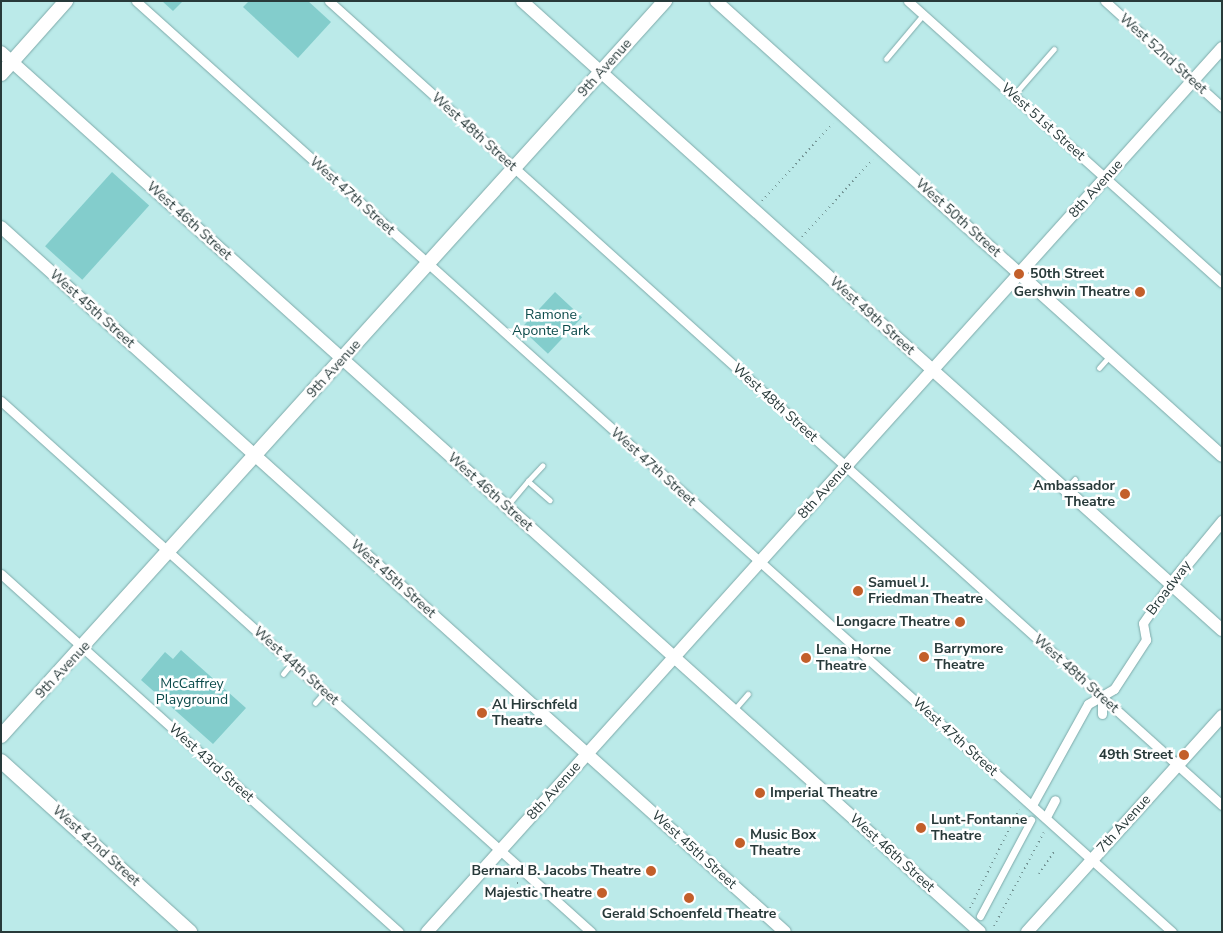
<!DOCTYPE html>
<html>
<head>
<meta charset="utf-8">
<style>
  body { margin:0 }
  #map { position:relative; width:1223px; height:933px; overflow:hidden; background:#bbeae9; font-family:"Nunito Sans",sans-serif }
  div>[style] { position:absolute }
  .green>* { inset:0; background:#83cdcc; transform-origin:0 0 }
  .path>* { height:2px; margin-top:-1px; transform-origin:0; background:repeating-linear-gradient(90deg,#729292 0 1px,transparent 0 5px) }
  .roads { filter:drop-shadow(0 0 1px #7da9a9) drop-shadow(0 0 1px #7da9a9) }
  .service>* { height:4.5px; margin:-2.25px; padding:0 2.25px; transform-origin:2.25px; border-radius:2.25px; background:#fff }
  .pedestrian>* { height:7px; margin:-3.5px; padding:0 3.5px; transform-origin:3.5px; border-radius:3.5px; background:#fff }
  .minor>* { height:9px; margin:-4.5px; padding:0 4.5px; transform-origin:4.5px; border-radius:4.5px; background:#fff }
  .tertiary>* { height:11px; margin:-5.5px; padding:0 5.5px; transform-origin:5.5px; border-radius:5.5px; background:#fff }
  .secondary>* { height:12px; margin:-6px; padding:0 6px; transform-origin:6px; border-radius:6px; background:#fff }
  .primary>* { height:14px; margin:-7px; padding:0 7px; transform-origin:7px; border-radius:7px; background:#fff }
  .dots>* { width:14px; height:14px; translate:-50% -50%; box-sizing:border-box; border:2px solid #fff; border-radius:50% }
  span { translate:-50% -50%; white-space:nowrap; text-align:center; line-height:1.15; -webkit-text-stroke:5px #fff; paint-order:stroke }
  .street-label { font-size:14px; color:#283a3a }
  .poi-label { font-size:14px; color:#283a3a; font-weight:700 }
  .left { translate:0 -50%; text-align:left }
  .right { translate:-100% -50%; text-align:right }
  .park-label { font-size:14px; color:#0b4a4a }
  .frame { position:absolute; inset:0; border:2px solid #283a3a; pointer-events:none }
</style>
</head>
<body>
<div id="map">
  <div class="green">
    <i style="clip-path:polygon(162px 1px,183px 1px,173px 11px)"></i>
    <i style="clip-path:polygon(249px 1px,308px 1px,331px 22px,298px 58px,243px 7px)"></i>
    <i style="left:112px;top:172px;width:50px;height:100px;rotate:42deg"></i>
    <i style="left:555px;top:292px;width:37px;height:50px;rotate:43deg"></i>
    <i style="clip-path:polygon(181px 650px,246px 708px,213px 744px,141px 680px,165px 652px,173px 659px)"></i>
  </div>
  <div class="path">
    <i style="left:762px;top:201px;width:105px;rotate:-47.7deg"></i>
    <i style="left:802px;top:237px;width:105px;rotate:-47.7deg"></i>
    <i style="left:1039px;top:874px;width:29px;rotate:-56deg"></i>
    <i style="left:517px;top:883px;width:4px"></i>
    <i style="left:970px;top:908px;width:110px;rotate:-63.7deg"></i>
    <i style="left:994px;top:926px;width:106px;rotate:-62deg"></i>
    <i style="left:957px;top:932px;width:2px;rotate:-63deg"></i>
  </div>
  <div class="roads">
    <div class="service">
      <i style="left:886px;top:59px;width:57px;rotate:-49.9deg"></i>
      <i style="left:1013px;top:96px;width:62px;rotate:-48.9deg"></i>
      <i style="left:1099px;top:368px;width:15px;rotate:-48deg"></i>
      <i style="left:528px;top:481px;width:21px;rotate:-47deg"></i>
      <i style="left:1066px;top:489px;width:13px;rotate:-48deg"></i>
      <i style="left:507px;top:506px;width:33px;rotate:-50deg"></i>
      <i style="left:528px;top:481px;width:29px;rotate:41deg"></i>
      <i style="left:283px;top:674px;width:14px;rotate:-51deg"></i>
      <i style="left:315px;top:703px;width:15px;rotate:-48deg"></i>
      <i style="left:734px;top:710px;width:21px;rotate:-49deg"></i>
    </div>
    <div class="pedestrian">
      <i style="left:980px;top:916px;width:109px;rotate:-62deg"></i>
    </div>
    <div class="minor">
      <i style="left:136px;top:1px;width:1393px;rotate:41.94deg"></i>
      <i style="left:329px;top:1px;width:1202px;rotate:42deg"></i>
      <i style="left:908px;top:1px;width:422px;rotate:41.9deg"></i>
      <i style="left:1105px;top:1px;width:158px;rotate:42.2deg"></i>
      <i style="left:1px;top:401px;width:794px;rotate:41.99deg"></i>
      <i style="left:1px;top:574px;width:535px;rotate:41.97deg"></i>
      <i style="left:1102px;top:697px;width:17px;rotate:90deg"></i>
      <i style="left:1032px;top:805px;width:115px;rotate:-61deg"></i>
      <i style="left:1088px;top:704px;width:30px;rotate:-30deg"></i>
      <i style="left:1114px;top:689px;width:59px;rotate:-56.9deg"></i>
      <i style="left:1146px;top:640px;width:17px;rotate:-100deg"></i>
      <i style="left:1143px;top:623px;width:47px;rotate:-55.3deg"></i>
      <i style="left:1046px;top:817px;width:19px;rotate:-62deg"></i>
    </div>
    <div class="tertiary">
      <i style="left:1170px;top:584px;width:82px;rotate:-50.5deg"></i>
    </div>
    <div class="secondary">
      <i style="left:522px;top:1px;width:941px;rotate:41.94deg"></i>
      <i style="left:716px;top:1px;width:680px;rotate:41.96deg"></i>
      <i style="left:1px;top:52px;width:1316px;rotate:41.95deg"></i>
      <i style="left:1px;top:227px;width:1054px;rotate:41.96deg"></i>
      <i style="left:427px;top:932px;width:1189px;rotate:-48.03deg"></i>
      <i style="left:1027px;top:932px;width:291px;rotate:-47.9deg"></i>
    </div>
    <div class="primary">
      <i style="left:1px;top:74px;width:98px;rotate:-48.3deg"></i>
      <i style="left:1px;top:736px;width:991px;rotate:-47.91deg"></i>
      <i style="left:1px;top:761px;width:255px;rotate:42.1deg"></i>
    </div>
  </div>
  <div class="dots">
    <i style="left:1019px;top:274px;background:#c35f2a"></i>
    <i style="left:1140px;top:292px;background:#c35f2a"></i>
    <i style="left:1125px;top:494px;background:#c35f2a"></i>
    <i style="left:858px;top:591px;background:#c35f2a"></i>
    <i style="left:960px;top:622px;background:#c35f2a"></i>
    <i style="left:924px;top:657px;background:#c35f2a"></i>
    <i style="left:806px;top:658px;background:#c35f2a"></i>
    <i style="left:482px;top:713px;background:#c35f2a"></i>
    <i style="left:1184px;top:755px;background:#c35f2a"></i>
    <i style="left:760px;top:793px;background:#c35f2a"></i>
    <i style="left:921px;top:828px;background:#c35f2a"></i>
    <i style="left:740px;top:843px;background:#c35f2a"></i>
    <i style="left:651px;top:871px;background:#c35f2a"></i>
    <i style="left:602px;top:893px;background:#c35f2a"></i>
    <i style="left:689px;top:898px;background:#c35f2a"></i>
  </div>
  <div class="street-label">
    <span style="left:1163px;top:54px;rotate:42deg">West 52nd Street</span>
    <span style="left:605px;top:68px;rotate:-48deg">9th Avenue</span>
    <span style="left:1043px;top:122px;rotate:42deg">West 51st Street</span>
    <span style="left:474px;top:132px;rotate:42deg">West 48th Street</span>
    <span style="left:1096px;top:189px;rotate:-48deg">8th Avenue</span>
    <span style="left:352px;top:196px;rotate:42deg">West 47th Street</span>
    <span style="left:958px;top:218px;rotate:42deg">West 50th Street</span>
    <span style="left:189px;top:221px;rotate:42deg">West 46th Street</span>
    <span style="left:92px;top:309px;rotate:42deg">West 45th Street</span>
    <span style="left:872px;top:316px;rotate:42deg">West 49th Street</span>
    <span style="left:334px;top:369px;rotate:-48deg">9th Avenue</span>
    <span style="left:775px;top:403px;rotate:42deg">West 48th Street</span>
    <span style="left:653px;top:467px;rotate:42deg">West 47th Street</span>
    <span style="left:825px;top:490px;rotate:-48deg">8th Avenue</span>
    <span style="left:490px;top:492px;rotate:42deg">West 46th Street</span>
    <span style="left:393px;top:579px;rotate:42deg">West 45th Street</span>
    <span style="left:1169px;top:588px;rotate:-53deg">Broadway</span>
    <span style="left:296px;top:666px;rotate:42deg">West 44th Street</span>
    <span style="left:63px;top:670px;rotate:-47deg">9th Avenue</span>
    <span style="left:1076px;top:674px;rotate:42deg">West 48th Street</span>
    <span style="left:955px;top:737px;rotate:42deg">West 47th Street</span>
    <span style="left:211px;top:763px;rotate:42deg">West 43rd Street</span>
    <span style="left:554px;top:791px;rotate:-48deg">8th Avenue</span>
    <span style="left:1124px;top:824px;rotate:-48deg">7th Avenue</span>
    <span style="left:96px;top:846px;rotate:42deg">West 42nd Street</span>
    <span style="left:694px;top:850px;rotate:42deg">West 45th Street</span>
    <span style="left:892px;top:853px;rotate:42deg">West 46th Street</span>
  </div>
  <div class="poi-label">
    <span class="left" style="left:1030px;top:274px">50th Street</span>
    <span class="right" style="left:1130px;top:292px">Gershwin Theatre</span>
    <span class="right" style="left:1115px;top:494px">Ambassador<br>Theatre</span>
    <span class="left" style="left:868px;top:591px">Samuel J.<br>Friedman Theatre</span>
    <span class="right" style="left:950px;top:622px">Longacre Theatre</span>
    <span class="left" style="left:934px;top:657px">Barrymore<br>Theatre</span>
    <span class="left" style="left:816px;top:658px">Lena Horne<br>Theatre</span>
    <span class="left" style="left:492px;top:713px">Al Hirschfeld<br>Theatre</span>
    <span class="right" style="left:1173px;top:755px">49th Street</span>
    <span class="left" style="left:770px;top:793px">Imperial Theatre</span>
    <span class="left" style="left:931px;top:828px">Lunt-Fontanne<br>Theatre</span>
    <span class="left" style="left:750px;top:843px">Music Box<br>Theatre</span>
    <span class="right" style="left:641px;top:871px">Bernard B. Jacobs Theatre</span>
    <span class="right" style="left:592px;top:893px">Majestic Theatre</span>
    <span style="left:689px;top:914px">Gerald Schoenfeld Theatre</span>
  </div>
  <div class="park-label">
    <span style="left:551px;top:323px">Ramone<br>Aponte Park</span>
    <span style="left:192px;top:692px">McCaffrey<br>Playground</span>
  </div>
  <div class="frame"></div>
</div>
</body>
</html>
